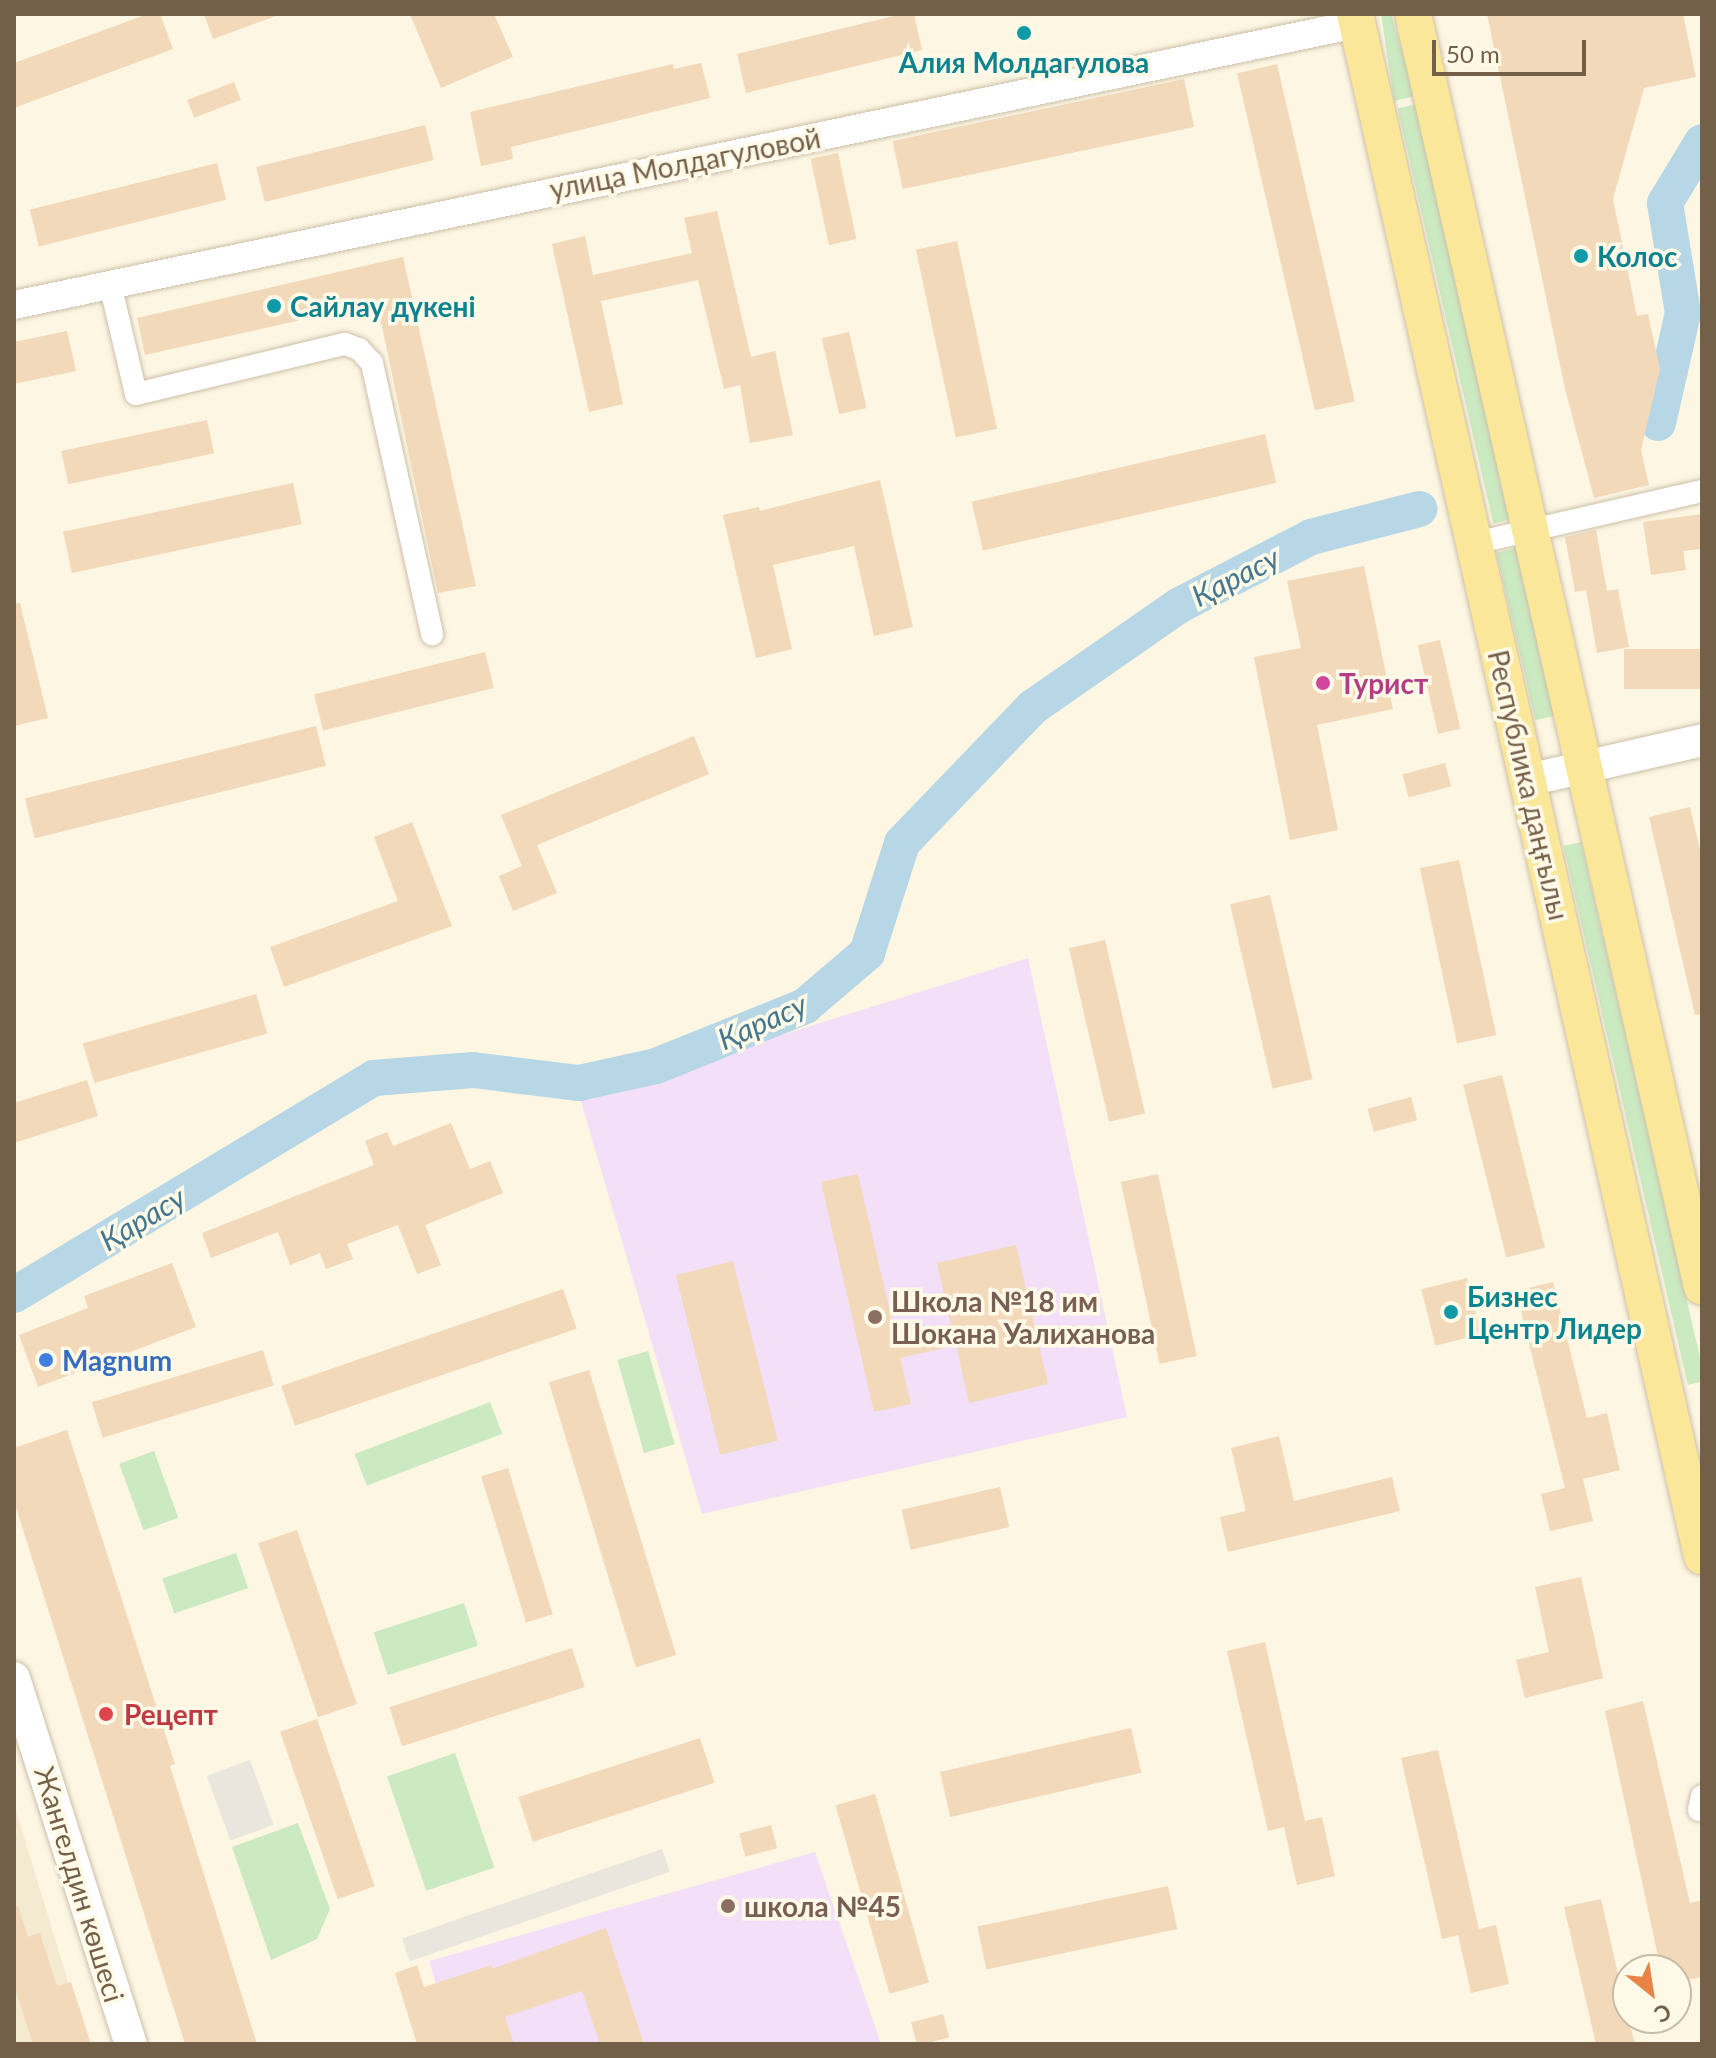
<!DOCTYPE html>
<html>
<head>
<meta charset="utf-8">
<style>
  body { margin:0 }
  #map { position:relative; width:1716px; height:2058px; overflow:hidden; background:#fcf6e2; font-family:Lato,sans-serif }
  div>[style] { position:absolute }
  .residential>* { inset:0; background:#f4e9d1 }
  .industrial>* { inset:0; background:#ebe6dd; transform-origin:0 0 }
  .education>* { inset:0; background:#f3dff8 }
  .green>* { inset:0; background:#cbeac1; transform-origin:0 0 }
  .river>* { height:36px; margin:-18px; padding:0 18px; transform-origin:18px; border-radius:18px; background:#b7d7e6 }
  .building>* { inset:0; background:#f2d9ba; transform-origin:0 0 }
  .roads { filter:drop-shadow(0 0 2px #cdbfa9) drop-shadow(0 0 2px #cdbfa9) }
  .minor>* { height:22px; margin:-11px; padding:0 11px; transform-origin:11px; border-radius:11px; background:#fff }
  .tertiary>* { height:28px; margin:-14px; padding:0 14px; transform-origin:14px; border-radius:14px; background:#fff }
  .secondary>* { height:32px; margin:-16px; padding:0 16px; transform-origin:16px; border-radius:16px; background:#fff }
  .primary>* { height:36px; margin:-18px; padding:0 18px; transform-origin:18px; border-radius:18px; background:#fbe79a }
  .dots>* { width:22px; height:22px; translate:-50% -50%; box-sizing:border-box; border:4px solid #fffae8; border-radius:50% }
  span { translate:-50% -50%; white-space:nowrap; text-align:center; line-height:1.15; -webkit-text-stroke:7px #fffae8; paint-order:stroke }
  .culture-label { font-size:28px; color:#0d838f; font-weight:700 }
  .left { translate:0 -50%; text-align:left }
  .street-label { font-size:28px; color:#745f49 }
  .hotel-label { font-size:28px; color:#b23c85; font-weight:700 }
  .education-label { font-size:28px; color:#785e54; font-weight:700 }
  .shop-label { font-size:28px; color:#366cbe; font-weight:700 }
  .health-label { font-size:28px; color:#be3a42; font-weight:700 }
  .water-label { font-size:30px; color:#45778e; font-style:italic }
  .frame { position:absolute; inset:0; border:16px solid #745f49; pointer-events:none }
  .north { position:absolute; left:1612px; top:1954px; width:80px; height:80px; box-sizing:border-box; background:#fffae8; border:2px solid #c7bca8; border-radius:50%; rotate:150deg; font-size:22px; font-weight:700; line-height:32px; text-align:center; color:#745f49 }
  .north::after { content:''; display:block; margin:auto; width:28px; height:36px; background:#e78446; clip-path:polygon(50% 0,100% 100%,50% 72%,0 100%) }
  .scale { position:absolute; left:1432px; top:40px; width:154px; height:36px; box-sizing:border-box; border:4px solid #745f49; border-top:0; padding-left:10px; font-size:24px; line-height:28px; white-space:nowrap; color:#745f49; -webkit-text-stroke:6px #fffae8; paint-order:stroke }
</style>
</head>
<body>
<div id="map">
  <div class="residential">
    <i style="clip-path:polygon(14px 1804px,87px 2044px,14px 2044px)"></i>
  </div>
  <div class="industrial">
    <i style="left:250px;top:1760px;width:69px;height:46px;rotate:70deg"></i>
    <i style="left:662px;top:1849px;width:24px;height:275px;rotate:71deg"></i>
  </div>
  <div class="education">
    <i style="clip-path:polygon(1028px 958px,1127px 1417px,702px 1514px,580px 1098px)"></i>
    <i style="clip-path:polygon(815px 1852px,881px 2044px,455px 2044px,429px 1961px)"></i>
  </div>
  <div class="green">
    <i style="clip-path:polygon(1381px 14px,1391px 14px,1416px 96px,1394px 101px)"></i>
    <i style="left:1417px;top:104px;width:426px;height:20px;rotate:77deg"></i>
    <i style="left:1517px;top:548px;width:172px;height:21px;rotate:77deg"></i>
    <i style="left:1581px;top:842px;width:553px;height:18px;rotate:77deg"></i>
    <i style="left:648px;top:1351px;width:97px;height:32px;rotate:74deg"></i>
    <i style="left:490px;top:1402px;width:34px;height:145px;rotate:69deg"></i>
    <i style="left:154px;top:1451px;width:71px;height:37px;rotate:70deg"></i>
    <i style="left:236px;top:1553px;width:37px;height:78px;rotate:71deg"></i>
    <i style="left:464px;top:1603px;width:45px;height:95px;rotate:72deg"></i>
    <i style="left:455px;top:1753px;width:121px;height:72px;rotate:71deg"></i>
    <i style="clip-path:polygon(298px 1823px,330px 1909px,317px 1939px,271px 1960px,232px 1847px)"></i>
  </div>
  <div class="river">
    <i style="left:1658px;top:423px;width:113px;rotate:-77.2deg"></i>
    <i style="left:1683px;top:313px;width:111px;rotate:-99.3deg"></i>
    <i style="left:1665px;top:203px;width:71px;rotate:-58.8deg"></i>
    <i style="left:14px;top:1295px;width:420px;rotate:-31.1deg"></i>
    <i style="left:374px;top:1078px;width:99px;rotate:-4.6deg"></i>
    <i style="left:473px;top:1070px;width:107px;rotate:7deg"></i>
    <i style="left:579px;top:1083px;width:79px;rotate:-12.4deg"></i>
    <i style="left:656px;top:1066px;width:161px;rotate:-21.9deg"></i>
    <i style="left:805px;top:1006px;width:82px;rotate:-40.5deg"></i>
    <i style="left:867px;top:953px;width:115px;rotate:-72.3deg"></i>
    <i style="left:902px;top:843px;width:189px;rotate:-46.1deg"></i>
    <i style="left:1033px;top:707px;width:179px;rotate:-34.8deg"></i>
    <i style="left:1180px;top:605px;width:148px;rotate:-27.4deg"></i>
    <i style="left:1311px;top:537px;width:112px;rotate:-14.5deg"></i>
  </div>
  <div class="building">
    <i style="clip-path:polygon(148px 14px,160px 14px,173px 49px,14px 108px,14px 63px)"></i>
    <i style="clip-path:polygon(204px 14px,276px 14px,276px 16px,213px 39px)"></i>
    <i style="clip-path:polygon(410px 14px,494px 14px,513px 57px,441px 88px)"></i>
    <i style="clip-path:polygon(902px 14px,914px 14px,922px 50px,746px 93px,737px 54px)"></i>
    <i style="clip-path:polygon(1487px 14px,1683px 14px,1696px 77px,1644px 88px,1613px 199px,1637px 316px,1648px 314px,1660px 369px,1641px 450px,1649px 485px,1594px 498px,1565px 389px)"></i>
    <i style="clip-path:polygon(701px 63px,710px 98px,511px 147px,513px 159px,481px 166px,470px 112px,673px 64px,674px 69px)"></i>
    <i style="left:1277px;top:64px;width:346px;height:41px;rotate:77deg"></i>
    <i style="left:1184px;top:79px;width:49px;height:298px;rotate:78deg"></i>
    <i style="left:234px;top:82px;width:19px;height:50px;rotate:69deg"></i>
    <i style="left:425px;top:125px;width:36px;height:174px;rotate:76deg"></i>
    <i style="left:838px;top:153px;width:88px;height:28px;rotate:78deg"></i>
    <i style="left:217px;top:163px;width:38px;height:193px;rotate:76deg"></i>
    <i style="clip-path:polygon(717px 211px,751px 357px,775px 351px,793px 435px,750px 443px,740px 385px,724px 389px,698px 280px,601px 301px,623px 404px,589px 412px,552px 244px,585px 236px,593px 275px,692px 253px,684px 218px)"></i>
    <i style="left:957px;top:241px;width:192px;height:42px;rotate:78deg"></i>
    <i style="clip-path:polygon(403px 257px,476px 586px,438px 593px,377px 303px,145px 355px,137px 318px)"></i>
    <i style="clip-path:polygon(67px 331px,76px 371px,14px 384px,14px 342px)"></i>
    <i style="left:849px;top:332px;width:78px;height:28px;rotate:77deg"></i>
    <i style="left:207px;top:420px;width:34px;height:149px;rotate:78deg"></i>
    <i style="left:1265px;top:434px;width:50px;height:301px;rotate:77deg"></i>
    <i style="clip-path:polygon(880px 480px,913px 627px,874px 636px,854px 546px,773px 565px,792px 649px,756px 658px,723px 515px,759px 507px,760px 511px)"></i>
    <i style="left:293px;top:483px;width:42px;height:235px;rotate:78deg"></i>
    <i style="clip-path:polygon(1702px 514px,1702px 549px,1683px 551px,1686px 570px,1651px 575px,1643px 522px)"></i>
    <i style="clip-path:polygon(1596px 530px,1607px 591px,1618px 589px,1629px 647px,1597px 653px,1586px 590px,1575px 592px,1565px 537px)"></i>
    <i style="clip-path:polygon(1364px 566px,1393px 709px,1317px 725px,1338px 830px,1290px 840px,1254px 657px,1301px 648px,1287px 581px)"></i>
    <i style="clip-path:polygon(20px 603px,48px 718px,14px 726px,14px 604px)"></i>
    <i style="left:1440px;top:640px;width:91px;height:23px;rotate:77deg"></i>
    <i style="left:1702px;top:649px;width:40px;height:78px;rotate:90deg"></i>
    <i style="left:485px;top:652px;width:37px;height:176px;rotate:76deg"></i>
    <i style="left:316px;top:726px;width:41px;height:300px;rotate:76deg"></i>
    <i style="clip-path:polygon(694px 736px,709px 774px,537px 845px,557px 893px,513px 911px,499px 876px,522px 866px,501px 815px)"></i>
    <i style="left:1445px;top:763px;width:24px;height:44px;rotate:75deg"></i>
    <i style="clip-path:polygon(1690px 807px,1702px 858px,1702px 1014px,1695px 1015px,1649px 817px)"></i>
    <i style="clip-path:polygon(412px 822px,452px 926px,284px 987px,270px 947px,398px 901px,374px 837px)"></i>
    <i style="left:1459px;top:860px;width:179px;height:40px;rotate:78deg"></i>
    <i style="left:1270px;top:895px;width:189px;height:41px;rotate:77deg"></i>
    <i style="left:1105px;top:940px;width:178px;height:37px;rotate:77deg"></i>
    <i style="left:256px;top:994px;width:41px;height:180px;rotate:74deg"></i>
    <i style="left:1502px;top:1075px;width:178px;height:40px;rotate:76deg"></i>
    <i style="clip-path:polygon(87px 1080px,98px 1116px,14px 1143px,14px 1103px)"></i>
    <i style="left:1411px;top:1097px;width:24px;height:45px;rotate:75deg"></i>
    <i style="clip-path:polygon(451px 1123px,470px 1169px,490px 1161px,503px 1193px,425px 1225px,441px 1265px,417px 1274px,398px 1225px,347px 1244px,353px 1259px,326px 1269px,320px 1253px,290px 1265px,278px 1232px,211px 1258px,202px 1233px,374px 1165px,365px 1141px,387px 1132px,393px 1146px)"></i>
    <i style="clip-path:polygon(858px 1174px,896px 1338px,951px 1325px,937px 1263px,1016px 1245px,1048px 1384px,969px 1403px,956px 1345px,900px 1358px,911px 1404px,874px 1412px,821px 1182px)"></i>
    <i style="left:1158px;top:1174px;width:186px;height:38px;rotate:78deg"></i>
    <i style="left:733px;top:1261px;width:185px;height:59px;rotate:76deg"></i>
    <i style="clip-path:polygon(172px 1263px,196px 1327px,38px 1387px,19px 1335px,88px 1308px,84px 1296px)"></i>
    <i style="left:1467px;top:1278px;width:58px;height:47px;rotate:76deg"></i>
    <i style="clip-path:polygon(1553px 1282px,1587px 1418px,1607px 1413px,1620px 1470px,1583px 1479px,1593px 1521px,1550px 1531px,1541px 1494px,1565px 1488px,1516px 1291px)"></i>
    <i style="left:563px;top:1289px;width:42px;height:298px;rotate:71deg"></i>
    <i style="left:263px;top:1350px;width:37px;height:179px;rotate:73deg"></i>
    <i style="left:589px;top:1370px;width:298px;height:42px;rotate:73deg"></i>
    <i style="clip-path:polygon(67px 1430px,175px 1764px,170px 1766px,257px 2044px,185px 2044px,14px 1501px,14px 1448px)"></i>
    <i style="clip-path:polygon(1279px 1436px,1294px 1501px,1392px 1477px,1400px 1511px,1228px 1552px,1220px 1517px,1246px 1511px,1231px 1448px)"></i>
    <i style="left:508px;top:1468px;width:153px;height:28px;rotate:73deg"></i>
    <i style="left:1000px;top:1487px;width:41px;height:101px;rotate:77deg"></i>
    <i style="left:297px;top:1530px;width:184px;height:41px;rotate:71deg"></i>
    <i style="clip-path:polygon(1581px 1577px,1603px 1678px,1525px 1698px,1516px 1660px,1549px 1652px,1535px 1587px)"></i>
    <i style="clip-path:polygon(1265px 1642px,1305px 1821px,1322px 1817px,1335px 1876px,1297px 1885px,1284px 1827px,1268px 1831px,1227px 1651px)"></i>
    <i style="left:572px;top:1648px;width:41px;height:192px;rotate:72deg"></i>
    <i style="clip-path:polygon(1643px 1701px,1690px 1903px,1702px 1900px,1702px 1977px,1676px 1982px,1676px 1970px,1661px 1970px,1605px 1711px)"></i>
    <i style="left:317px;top:1719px;width:177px;height:39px;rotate:71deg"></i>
    <i style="left:1131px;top:1728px;width:46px;height:196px;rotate:77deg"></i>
    <i style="left:700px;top:1738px;width:47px;height:191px;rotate:72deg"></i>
    <i style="clip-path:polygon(1438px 1750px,1479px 1929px,1496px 1925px,1509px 1984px,1471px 1993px,1458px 1935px,1442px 1939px,1401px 1758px)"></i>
    <i style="left:875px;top:1794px;width:196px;height:41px;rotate:74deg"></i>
    <i style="left:771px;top:1825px;width:24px;height:33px;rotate:75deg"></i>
    <i style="left:1168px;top:1886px;width:44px;height:195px;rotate:78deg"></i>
    <i style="clip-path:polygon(1601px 1899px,1628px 2018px,1635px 2044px,1596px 2044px,1564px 1907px)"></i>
    <i style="clip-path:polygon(18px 1906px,28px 1937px,40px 1933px,57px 1986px,71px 1982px,91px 2044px,33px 2044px,14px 1985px,14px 1907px)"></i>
    <i style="clip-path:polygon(606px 1928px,644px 2044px,600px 2044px,582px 1991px,505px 2017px,514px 2044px,417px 2044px,395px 1973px,417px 1965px,424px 1987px,491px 1965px,492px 1969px)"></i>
    <i style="left:943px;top:2014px;width:24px;height:33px;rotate:75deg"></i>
  </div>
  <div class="roads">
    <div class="minor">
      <i style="left:110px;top:284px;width:113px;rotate:76.7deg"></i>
      <i style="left:136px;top:394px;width:215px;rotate:-13.5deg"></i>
      <i style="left:345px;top:344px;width:15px;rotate:20deg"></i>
      <i style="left:359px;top:349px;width:19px;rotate:47deg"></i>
      <i style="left:372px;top:363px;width:278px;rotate:77.5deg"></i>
      <i style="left:1475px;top:543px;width:233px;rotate:-12.9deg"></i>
      <i style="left:1699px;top:1810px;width:14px;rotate:-78deg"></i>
    </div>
    <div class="tertiary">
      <i style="left:14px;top:305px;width:1372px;rotate:-11.82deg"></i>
    </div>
    <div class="secondary">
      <i style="left:1528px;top:780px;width:179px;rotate:-12.9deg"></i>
      <i style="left:14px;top:1678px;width:384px;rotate:72.3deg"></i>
    </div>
    <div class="primary">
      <i style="left:1355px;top:14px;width:1581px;rotate:77.32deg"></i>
      <i style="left:1413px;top:14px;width:1305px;rotate:77.21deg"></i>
    </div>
  </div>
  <div class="dots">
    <i style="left:1024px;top:33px;background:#0f9aa8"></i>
    <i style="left:1581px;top:256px;background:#0f9aa8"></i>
    <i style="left:274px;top:306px;background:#0f9aa8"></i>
    <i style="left:1323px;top:683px;background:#d1479c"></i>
    <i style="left:1451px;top:1312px;background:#0f9aa8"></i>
    <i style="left:875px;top:1317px;background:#8d6e63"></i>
    <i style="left:46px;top:1360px;background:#3f7fe0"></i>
    <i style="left:106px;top:1714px;background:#e0444e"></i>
    <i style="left:728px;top:1906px;background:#8d6e63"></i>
  </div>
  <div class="culture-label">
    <span style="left:1024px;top:62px">Алия Молдагулова</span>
    <span class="left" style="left:1597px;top:256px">Колос</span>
    <span class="left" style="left:290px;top:306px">Сайлау дүкені</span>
    <span class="left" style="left:1467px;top:1312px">Бизнес<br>Центр Лидер</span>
  </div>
  <div class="street-label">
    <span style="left:685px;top:163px;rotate:-11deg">улица Молдагуловой</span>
    <span style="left:1529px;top:785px;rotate:77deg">Республика даңғылы</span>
    <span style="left:80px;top:1884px;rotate:73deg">Жангелдин көшесі</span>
  </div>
  <div class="hotel-label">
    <span class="left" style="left:1339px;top:683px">Турист</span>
  </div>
  <div class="education-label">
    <span class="left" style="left:891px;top:1317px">Школа №18 им<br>Шокана Уалиханова</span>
    <span class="left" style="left:744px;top:1906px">школа №45</span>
  </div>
  <div class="shop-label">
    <span class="left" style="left:62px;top:1360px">Magnum</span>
  </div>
  <div class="health-label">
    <span class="left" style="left:124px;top:1714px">Рецепт</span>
  </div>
  <div class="water-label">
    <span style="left:1235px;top:576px;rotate:-27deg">Қарасу</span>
    <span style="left:762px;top:1021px;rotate:-24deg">Қарасу</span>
    <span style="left:142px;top:1218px;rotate:-31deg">Қарасу</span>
  </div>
  <div class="frame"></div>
  <div class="north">С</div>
  <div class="scale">50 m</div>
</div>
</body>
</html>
